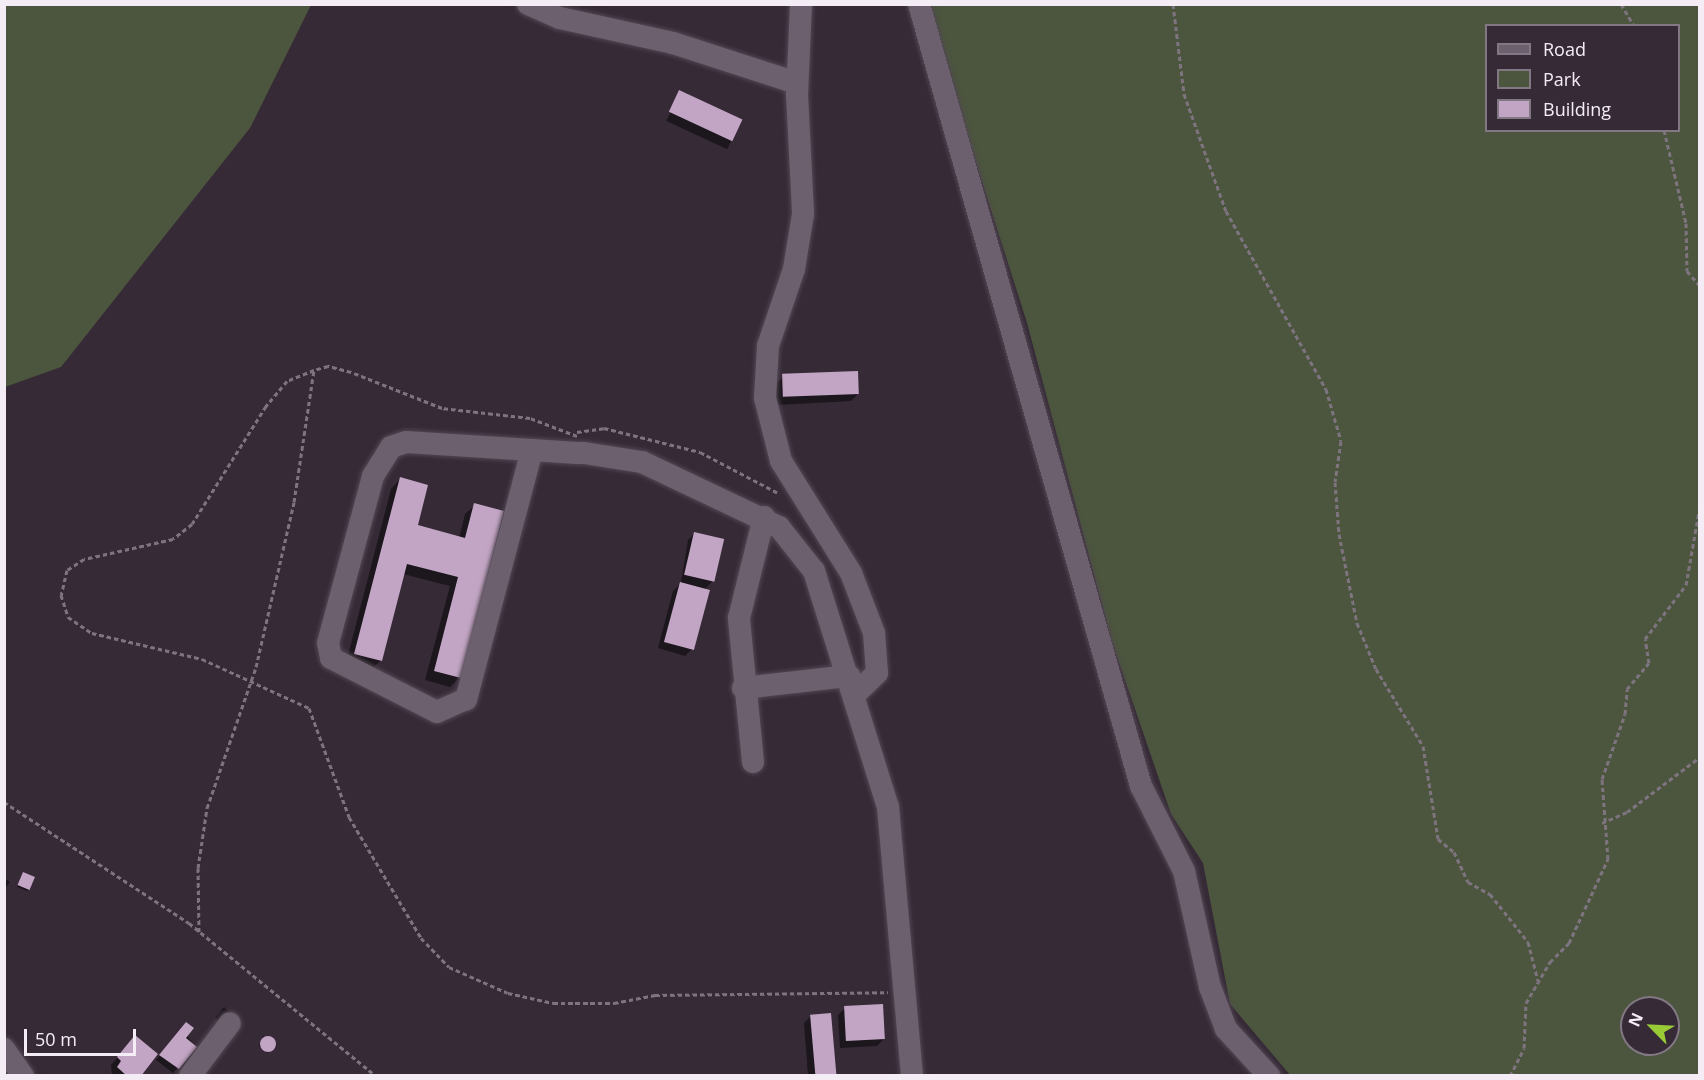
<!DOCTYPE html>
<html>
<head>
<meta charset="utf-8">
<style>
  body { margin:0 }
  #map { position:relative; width:1704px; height:1080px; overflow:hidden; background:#362a37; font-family:"Open Sans",sans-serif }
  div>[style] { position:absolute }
  .green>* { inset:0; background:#4c553e }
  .shadow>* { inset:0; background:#0007; transform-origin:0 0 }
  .building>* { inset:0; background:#c2a5c4; transform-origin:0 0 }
  .round { border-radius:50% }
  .path>* { height:3px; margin-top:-1.5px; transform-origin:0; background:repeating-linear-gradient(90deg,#7e747f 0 4.5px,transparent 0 7.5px) }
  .roads { filter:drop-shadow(0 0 2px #514752) drop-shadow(0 0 2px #514752) }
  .minor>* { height:22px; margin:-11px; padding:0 11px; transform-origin:11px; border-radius:11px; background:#6d606e }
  span { translate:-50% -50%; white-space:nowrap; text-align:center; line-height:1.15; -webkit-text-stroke:6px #362a37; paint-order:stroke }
  .frame { position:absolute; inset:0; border:6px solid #f4edf5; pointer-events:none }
  .legend { position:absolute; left:1485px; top:24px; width:195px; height:108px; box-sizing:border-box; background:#362a37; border:2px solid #827883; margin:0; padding:8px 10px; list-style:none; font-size:18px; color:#f4edf5 }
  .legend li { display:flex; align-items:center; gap:12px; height:30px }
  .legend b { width:30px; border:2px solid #827883 }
  .north { position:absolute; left:1620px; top:996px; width:60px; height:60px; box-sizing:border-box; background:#362a37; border:2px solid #827883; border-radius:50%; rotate:294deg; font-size:16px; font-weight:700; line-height:24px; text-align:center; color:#f4edf5 }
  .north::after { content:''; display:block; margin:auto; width:21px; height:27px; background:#99cb36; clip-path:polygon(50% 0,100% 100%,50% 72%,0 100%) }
  .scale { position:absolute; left:24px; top:1029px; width:112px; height:27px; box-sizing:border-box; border:3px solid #f4edf5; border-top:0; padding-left:8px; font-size:18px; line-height:21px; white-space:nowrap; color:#f4edf5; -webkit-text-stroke:4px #362a37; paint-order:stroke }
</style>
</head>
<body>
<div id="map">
  <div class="green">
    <i style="clip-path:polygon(4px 5px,311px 5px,250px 128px,61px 367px,5px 387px)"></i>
    <i style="clip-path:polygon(evenodd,926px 5px,1699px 5px,1699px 1075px,1290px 1075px,1230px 1004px,1203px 863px,1171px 814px,1112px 642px,1027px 323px,926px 5px,1486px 26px,1678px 26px,1678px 130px,1486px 130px,1486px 26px,926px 5px,1632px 1008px,1668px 1008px,1668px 1044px,1632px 1044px,1632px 1008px)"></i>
  </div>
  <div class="shadow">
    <i style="left:680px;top:92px;width:67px;height:32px;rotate:25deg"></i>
    <i style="clip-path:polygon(783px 377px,858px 394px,851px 401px,777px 405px,776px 384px)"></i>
    <i style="clip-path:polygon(400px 479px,416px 527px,459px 538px,465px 514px,475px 505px,459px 678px,450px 687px,425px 680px,450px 586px,403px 574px,381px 660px,371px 670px,346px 663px,391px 489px)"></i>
    <i style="clip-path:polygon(695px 533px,712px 582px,704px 590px,692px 649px,685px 656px,658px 648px,673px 591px,681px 583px,688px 540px)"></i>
    <i style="clip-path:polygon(23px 874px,29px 889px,27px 891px,17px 887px)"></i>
    <i style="clip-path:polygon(4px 878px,10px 882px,4px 890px)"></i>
    <i style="left:224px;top:1007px;width:8px;height:14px;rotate:40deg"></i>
    <i style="clip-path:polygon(845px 1008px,884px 1039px,877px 1046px,840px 1048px,838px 1015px)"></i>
    <i style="clip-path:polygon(811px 1016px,836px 1076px,808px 1076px,804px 1023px)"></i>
    <i style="clip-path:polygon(182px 1028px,195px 1047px,173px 1073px,156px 1060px)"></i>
    <i style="clip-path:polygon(263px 1036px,277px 1046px,267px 1053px,259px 1046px)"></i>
    <i style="clip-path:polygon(129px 1044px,139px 1076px,112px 1076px,111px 1065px)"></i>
  </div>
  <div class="building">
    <i style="left:679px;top:90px;width:70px;height:24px;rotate:25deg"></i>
    <i style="left:858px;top:371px;width:23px;height:76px;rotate:88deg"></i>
    <i style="clip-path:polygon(400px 477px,428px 485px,418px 525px,465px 538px,474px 503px,504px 511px,461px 678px,434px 671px,458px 577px,407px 564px,382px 661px,354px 654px)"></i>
    <i style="left:694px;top:532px;width:31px;height:44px;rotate:13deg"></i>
    <i style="left:680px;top:582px;width:31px;height:62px;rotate:15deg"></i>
    <i style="left:23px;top:872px;width:13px;height:14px;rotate:23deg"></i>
    <i style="left:883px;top:1004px;width:35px;height:39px;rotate:87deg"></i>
    <i style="left:831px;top:1013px;width:63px;height:21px;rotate:85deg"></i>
    <i style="clip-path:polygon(186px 1022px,194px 1028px,186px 1038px,197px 1047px,179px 1069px,159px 1055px)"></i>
    <i style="clip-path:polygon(135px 1035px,158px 1054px,141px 1076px,127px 1076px,117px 1067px,121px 1061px,117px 1057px)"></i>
    <i class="round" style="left:260px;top:1036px;width:16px;height:16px"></i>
  </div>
  <div class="path">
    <i style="left:1173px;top:4px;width:91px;rotate:83deg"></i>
    <i style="left:1184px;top:94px;width:124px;rotate:70.3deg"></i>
    <i style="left:1226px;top:211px;width:204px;rotate:60.7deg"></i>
    <i style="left:1326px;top:389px;width:54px;rotate:73.9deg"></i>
    <i style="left:1341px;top:441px;width:41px;rotate:98.3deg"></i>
    <i style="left:1335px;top:482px;width:52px;rotate:85.6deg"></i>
    <i style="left:1339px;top:534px;width:91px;rotate:78.6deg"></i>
    <i style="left:1357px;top:623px;width:50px;rotate:67.6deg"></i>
    <i style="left:1376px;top:669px;width:90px;rotate:58.6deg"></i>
    <i style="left:1423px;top:746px;width:94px;rotate:80.8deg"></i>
    <i style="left:1438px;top:839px;width:21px;rotate:39deg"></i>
    <i style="left:1454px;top:852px;width:33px;rotate:65deg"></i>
    <i style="left:1468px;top:882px;width:25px;rotate:29deg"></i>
    <i style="left:1490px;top:894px;width:61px;rotate:51.6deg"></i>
    <i style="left:1528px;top:942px;width:40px;rotate:75.6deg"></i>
    <i style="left:1621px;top:4px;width:26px;rotate:59deg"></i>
    <i style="left:1664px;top:130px;width:96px;rotate:76.7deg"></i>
    <i style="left:1686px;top:223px;width:48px;rotate:88.8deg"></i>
    <i style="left:1687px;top:271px;width:20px;rotate:49deg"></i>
    <i style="left:577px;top:432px;width:27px;rotate:-8deg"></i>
    <i style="left:604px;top:428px;width:99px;rotate:14deg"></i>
    <i style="left:700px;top:452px;width:90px;rotate:27.7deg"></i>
    <i style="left:577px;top:436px;width:50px;rotate:-159deg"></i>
    <i style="left:530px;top:418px;width:89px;rotate:-173.5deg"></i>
    <i style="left:442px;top:408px;width:98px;rotate:-158.4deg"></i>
    <i style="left:351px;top:372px;width:24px;rotate:-165deg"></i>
    <i style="left:328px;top:366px;width:15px;rotate:164deg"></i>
    <i style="left:314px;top:370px;width:29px;rotate:158deg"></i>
    <i style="left:287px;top:381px;width:33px;rotate:130deg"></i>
    <i style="left:266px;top:406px;width:139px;rotate:122.1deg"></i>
    <i style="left:192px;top:524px;width:24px;rotate:142deg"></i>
    <i style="left:173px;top:539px;width:91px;rotate:167.3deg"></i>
    <i style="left:84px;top:559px;width:20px;rotate:147deg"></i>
    <i style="left:67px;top:570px;width:26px;rotate:103deg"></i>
    <i style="left:61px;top:595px;width:23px;rotate:72deg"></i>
    <i style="left:68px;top:617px;width:29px;rotate:34deg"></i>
    <i style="left:92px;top:633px;width:113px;rotate:13.3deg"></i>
    <i style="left:202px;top:659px;width:118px;rotate:24.6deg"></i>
    <i style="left:309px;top:708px;width:116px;rotate:69.8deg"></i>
    <i style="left:349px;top:817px;width:141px;rotate:59.2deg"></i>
    <i style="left:421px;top:938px;width:40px;rotate:46deg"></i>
    <i style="left:449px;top:967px;width:64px;rotate:23.8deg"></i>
    <i style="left:508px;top:993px;width:46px;rotate:12.5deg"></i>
    <i style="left:553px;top:1003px;width:61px"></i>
    <i style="left:614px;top:1003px;width:42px;rotate:-11deg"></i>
    <i style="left:655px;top:995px;width:233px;rotate:-0.7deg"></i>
    <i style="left:4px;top:802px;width:221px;rotate:33.2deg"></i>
    <i style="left:189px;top:923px;width:242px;rotate:39.3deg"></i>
    <i style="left:1602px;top:823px;width:27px;rotate:-24deg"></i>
    <i style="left:1627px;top:812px;width:91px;rotate:-37deg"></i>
    <i style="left:199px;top:932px;width:64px;rotate:-90.9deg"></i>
    <i style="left:198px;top:868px;width:61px;rotate:-81.5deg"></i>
    <i style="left:207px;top:808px;width:149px;rotate:-70.8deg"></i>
    <i style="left:256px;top:667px;width:169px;rotate:-77deg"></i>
    <i style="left:294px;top:502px;width:134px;rotate:-81.4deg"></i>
    <i style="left:1510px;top:1076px;width:31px;rotate:-63deg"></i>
    <i style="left:1524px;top:1048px;width:45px;rotate:-87.5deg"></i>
    <i style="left:1526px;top:1003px;width:48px;rotate:-59.7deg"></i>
    <i style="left:1550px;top:962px;width:27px;rotate:-45deg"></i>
    <i style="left:1569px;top:943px;width:93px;rotate:-65.1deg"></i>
    <i style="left:1608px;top:859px;width:80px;rotate:-94.3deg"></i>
    <i style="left:1602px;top:779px;width:69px;rotate:-70.5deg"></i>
    <i style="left:1625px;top:714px;width:25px;rotate:-85deg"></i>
    <i style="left:1627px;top:689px;width:34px;rotate:-50deg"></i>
    <i style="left:1649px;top:663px;width:24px;rotate:-99deg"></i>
    <i style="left:1645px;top:639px;width:68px;rotate:-52.8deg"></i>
    <i style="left:1686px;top:585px;width:80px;rotate:-80deg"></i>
  </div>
  <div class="roads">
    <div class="minor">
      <i style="left:528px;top:4px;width:35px;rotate:24deg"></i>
      <i style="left:560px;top:18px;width:116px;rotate:12.5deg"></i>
      <i style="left:673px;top:43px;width:130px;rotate:17.9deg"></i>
      <i style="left:801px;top:4px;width:90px;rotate:92.5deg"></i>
      <i style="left:797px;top:94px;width:120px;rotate:87.1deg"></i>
      <i style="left:803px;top:214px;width:56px;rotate:99.3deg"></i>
      <i style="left:794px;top:269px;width:81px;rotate:108.7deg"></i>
      <i style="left:768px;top:346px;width:52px;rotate:93.3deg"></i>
      <i style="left:765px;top:398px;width:65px;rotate:75.7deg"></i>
      <i style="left:781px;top:461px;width:132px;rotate:58deg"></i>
      <i style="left:851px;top:573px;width:64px;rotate:69deg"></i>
      <i style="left:874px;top:633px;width:40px;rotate:85.7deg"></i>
      <i style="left:877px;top:673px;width:30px;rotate:136deg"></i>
      <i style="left:919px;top:4px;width:813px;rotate:74.15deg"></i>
      <i style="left:1141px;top:786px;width:95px;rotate:63.2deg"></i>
      <i style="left:1184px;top:871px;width:119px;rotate:77.4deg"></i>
      <i style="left:1210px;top:987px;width:45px;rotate:69.1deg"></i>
      <i style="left:1226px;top:1029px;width:64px;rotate:47.5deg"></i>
      <i style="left:532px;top:450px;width:258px;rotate:104.8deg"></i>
      <i style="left:466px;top:699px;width:32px;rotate:156deg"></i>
      <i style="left:437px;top:712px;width:119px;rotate:-153deg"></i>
      <i style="left:331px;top:658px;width:15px;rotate:-101deg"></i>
      <i style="left:328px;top:643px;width:173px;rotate:-74.9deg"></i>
      <i style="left:373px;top:476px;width:34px;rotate:-58deg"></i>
      <i style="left:391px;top:447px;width:16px;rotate:-18deg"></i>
      <i style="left:406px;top:442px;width:126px;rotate:3.6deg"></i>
      <i style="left:532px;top:450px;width:45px;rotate:3.8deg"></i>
      <i style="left:577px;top:453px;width:7px"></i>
      <i style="left:584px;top:453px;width:59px;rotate:8.8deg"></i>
      <i style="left:642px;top:462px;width:152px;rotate:25.4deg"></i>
      <i style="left:779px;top:527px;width:56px;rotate:51.5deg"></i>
      <i style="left:814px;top:571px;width:247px;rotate:72.6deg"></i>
      <i style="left:888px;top:807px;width:270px;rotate:84.9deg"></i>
      <i style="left:743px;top:688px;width:107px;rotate:-6.5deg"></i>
      <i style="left:753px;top:762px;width:145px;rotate:-95.6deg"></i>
      <i style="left:739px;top:618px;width:104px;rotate:-76.1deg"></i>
      <i style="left:4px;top:1049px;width:33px;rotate:55deg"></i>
      <i style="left:190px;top:1076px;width:66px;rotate:-53deg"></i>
    </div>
  </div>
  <div class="frame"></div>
  <ul class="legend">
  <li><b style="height:8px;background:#6d606e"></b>Road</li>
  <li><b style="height:16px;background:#4c553e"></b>Park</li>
  <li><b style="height:16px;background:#c2a5c4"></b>Building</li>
  </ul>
  <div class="north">N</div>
  <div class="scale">50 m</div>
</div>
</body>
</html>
